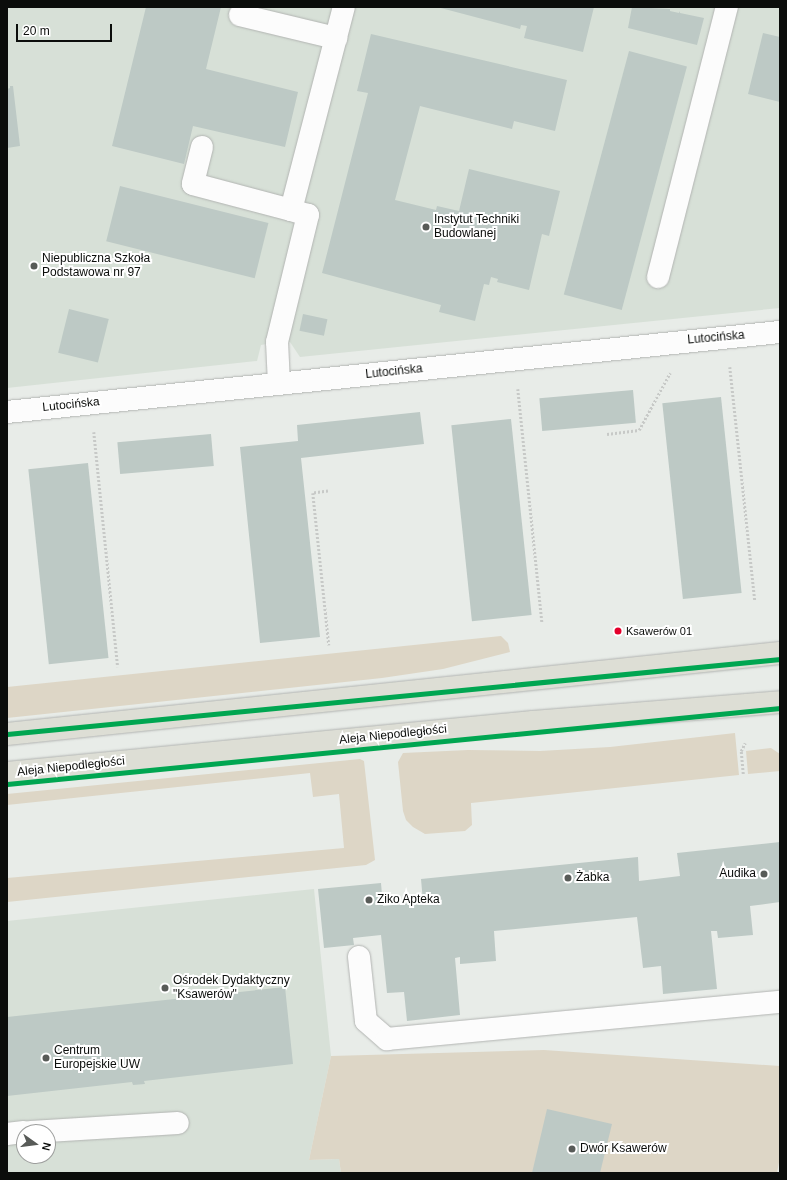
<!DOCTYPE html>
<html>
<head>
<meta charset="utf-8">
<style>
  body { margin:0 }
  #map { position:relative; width:787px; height:1180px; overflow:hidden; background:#e8ece8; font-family:Arial,sans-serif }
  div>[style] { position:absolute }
  .built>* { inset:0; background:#d7e0d7 }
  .green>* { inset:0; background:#ddd6c6 }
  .building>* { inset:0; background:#bdc9c5; transform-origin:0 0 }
  .path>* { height:2.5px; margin-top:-1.25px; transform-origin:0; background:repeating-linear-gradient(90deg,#c7c9c7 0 2px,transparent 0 4px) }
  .roads { filter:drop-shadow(0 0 1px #b2b4b2) drop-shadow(0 0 1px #b2b4b2) }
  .minor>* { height:22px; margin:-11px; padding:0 11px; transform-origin:11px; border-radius:11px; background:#fcfcfc }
  .major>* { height:22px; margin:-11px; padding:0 11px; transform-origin:11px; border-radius:11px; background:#ddded5 }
  .metro-1>* { height:5px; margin:-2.5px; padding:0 2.5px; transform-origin:2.5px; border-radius:2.5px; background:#00a651 }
  .dots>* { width:11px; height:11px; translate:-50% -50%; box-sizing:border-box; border:2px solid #fff; border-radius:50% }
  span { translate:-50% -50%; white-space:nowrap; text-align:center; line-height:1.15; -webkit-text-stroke:4px #fff; paint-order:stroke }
  .bus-label { font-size:11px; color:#0b0d0b }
  .left { translate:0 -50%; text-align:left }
  .poi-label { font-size:12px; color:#0b0d0b }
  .right { translate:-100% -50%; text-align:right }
  .street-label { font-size:12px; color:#0b0d0b }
  .frame { position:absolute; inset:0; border:8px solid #0b0d0b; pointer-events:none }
  .north { position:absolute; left:16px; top:1124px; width:40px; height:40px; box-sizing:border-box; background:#fff; border:1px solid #9d9e9d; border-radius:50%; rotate:104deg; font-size:11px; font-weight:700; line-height:16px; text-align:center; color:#0b0d0b }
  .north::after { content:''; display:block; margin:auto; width:14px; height:18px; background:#585b58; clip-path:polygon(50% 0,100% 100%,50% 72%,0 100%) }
  .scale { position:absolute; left:16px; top:24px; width:96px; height:18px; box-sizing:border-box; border:2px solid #0b0d0b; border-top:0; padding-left:5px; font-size:12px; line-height:14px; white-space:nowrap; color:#0b0d0b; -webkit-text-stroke:3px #fff; paint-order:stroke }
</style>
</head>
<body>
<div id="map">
  <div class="built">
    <i style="clip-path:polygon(7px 7px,780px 7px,780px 308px,300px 357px,290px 342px,277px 342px,261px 345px,257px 361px,7px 388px)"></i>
    <i style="clip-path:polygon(evenodd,314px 889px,331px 1056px,309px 1160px,339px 1159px,341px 1173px,7px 1173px,7px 921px,314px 889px,24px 1132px,48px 1132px,48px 1156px,24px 1156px,24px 1132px)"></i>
  </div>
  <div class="green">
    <i style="clip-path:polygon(501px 636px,508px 643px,510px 652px,443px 669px,382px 678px,7px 718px,7px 687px)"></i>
    <i style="clip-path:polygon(735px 733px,739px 775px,471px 803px,472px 825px,465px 831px,425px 834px,413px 827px,406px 820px,403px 811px,398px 762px,403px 753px,468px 750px,540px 751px,610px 747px)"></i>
    <i style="clip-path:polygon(771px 748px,780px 754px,780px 771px,748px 774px,746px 751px)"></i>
    <i style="clip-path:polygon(360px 759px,364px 761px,375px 860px,366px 865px,7px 902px,7px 878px,344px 848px,339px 794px,313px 797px,310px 773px,7px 805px,7px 794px)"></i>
    <i style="clip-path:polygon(544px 1050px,780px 1066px,780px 1157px,777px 1173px,341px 1173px,339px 1159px,309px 1160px,331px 1056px)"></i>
  </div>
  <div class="building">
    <i style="clip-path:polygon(146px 7px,221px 7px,206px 69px,298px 92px,285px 147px,193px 126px,184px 164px,112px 146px)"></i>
    <i style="clip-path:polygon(437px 7px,594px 7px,583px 52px,524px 38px,527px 26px,521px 25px,520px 29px)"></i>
    <i style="clip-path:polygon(632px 7px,670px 9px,670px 11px,679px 13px,679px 11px,680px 13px,704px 18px,697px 45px,628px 28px)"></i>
    <i style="clip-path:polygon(763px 33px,780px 37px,780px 102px,748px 94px)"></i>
    <i style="clip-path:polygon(371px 34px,567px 80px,555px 131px,514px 121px,512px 129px,420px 106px,395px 200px,436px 210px,437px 206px,459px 211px,469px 169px,560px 191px,549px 236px,542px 234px,529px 290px,497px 282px,498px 279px,491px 277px,489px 285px,484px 284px,475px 321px,439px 312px,441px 305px,322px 273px,368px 93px,357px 91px)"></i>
    <i style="left:629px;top:51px;width:60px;height:252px;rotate:15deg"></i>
    <i style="clip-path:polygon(10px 86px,13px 86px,20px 146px,7px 148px,7px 89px,10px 88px)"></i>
    <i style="left:120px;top:186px;width:153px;height:57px;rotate:14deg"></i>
    <i style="left:69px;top:309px;width:41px;height:45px;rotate:14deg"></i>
    <i style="left:303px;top:314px;width:25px;height:17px;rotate:12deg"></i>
    <i style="left:633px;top:390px;width:33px;height:94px;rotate:85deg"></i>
    <i style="left:721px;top:397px;width:197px;height:59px;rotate:84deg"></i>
    <i style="clip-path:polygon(420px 412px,424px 444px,301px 458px,320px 637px,260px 643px,240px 447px,298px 441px,297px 425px)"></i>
    <i style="left:511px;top:419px;width:197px;height:60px;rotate:84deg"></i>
    <i style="left:211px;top:434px;width:32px;height:94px;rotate:85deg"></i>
    <i style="left:88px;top:463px;width:196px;height:60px;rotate:84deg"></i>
    <i style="clip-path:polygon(780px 842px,780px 902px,750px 906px,753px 935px,718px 938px,717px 931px,711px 931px,717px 989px,663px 994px,661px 966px,643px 968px,637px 917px,494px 931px,496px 961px,460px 964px,460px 957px,455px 958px,460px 1015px,407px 1021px,404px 992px,387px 993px,381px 935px,353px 938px,354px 945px,324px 948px,318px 889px,381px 883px,383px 906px,423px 902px,421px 879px,638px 857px,639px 881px,680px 876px,677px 853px)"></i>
    <i style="clip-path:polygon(285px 987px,293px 1064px,144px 1081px,145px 1084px,133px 1085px,132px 1082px,7px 1096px,7px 1017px)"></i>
    <i style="clip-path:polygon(547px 1109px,612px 1124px,600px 1173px,532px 1173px)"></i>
  </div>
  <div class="path">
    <i style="left:730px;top:367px;width:236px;rotate:83.9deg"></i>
    <i style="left:518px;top:389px;width:234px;rotate:84.1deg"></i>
    <i style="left:94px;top:432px;width:236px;rotate:84.2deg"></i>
    <i style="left:607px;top:434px;width:32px;rotate:-7deg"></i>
    <i style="left:639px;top:430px;width:65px;rotate:-61.5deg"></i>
    <i style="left:328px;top:491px;width:15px;rotate:172deg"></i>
    <i style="left:313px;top:493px;width:153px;rotate:84deg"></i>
    <i style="left:743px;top:774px;width:23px;rotate:-95deg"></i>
    <i style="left:741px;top:751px;width:9px;rotate:-63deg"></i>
  </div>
  <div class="roads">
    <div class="minor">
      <i style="left:240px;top:15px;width:99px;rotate:13.5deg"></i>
      <i style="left:202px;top:147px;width:38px;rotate:104deg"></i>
      <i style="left:193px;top:184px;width:101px;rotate:14.9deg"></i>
      <i style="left:658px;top:277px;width:279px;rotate:-75.7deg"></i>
      <i style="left:279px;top:384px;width:42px;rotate:-92.7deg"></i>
      <i style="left:277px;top:342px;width:131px;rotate:-76.3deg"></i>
      <i style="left:308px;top:215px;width:18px;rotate:-164deg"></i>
      <i style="left:291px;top:210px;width:210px;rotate:-75.4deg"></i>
      <i style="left:7px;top:412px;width:777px;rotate:-5.91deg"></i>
      <i style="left:359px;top:957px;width:64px;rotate:83.8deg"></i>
      <i style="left:366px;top:1021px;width:28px;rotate:41deg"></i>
      <i style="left:387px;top:1039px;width:395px;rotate:-5.4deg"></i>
      <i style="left:31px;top:1132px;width:147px;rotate:-3.5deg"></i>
      <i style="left:7px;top:1134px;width:17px;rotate:-7deg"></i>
    </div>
    <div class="major">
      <i style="left:7px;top:734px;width:777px;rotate:-5.98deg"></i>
      <i style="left:7px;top:773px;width:528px;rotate:-5.54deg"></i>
      <i style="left:533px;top:722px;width:248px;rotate:-4.6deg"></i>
    </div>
  </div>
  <div class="metro-1">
    <i style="left:7px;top:734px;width:777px;rotate:-5.54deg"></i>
    <i style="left:7px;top:784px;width:777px;rotate:-5.62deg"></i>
  </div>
  <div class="dots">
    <i style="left:426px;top:227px;background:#585b58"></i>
    <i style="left:34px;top:266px;background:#585b58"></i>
    <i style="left:618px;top:631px;background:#e4002b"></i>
    <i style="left:764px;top:874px;background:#585b58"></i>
    <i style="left:568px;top:878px;background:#585b58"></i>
    <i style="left:369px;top:900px;background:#585b58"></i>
    <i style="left:165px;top:988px;background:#585b58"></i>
    <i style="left:46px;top:1058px;background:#585b58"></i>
    <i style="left:572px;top:1149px;background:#585b58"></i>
  </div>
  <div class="bus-label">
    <span class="left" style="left:626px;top:631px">Ksawerów 01</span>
  </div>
  <div class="poi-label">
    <span class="left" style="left:434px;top:227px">Instytut Techniki<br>Budowlanej</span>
    <span class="left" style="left:42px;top:266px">Niepubliczna Szkoła<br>Podstawowa nr 97</span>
    <span class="right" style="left:756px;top:874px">Audika</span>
    <span class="left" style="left:576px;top:878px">Żabka</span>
    <span class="left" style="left:377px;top:900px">Ziko Apteka</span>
    <span class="left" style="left:173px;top:988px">Ośrodek Dydaktyczny<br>"Ksawerów"</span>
    <span class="left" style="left:54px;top:1058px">Centrum<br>Europejskie UW</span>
    <span class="left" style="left:580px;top:1149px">Dwór Ksawerów</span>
  </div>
  <div class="street-label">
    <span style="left:716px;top:338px;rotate:-5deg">Lutocińska</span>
    <span style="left:394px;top:372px;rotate:-6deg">Lutocińska</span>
    <span style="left:71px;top:405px;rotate:-6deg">Lutocińska</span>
    <span style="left:393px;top:735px;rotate:-6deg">Aleja Niepodległości</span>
    <span style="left:71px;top:767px;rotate:-6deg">Aleja Niepodległości</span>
  </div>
  <div class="frame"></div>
  <div class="north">N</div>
  <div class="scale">20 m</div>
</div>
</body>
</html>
